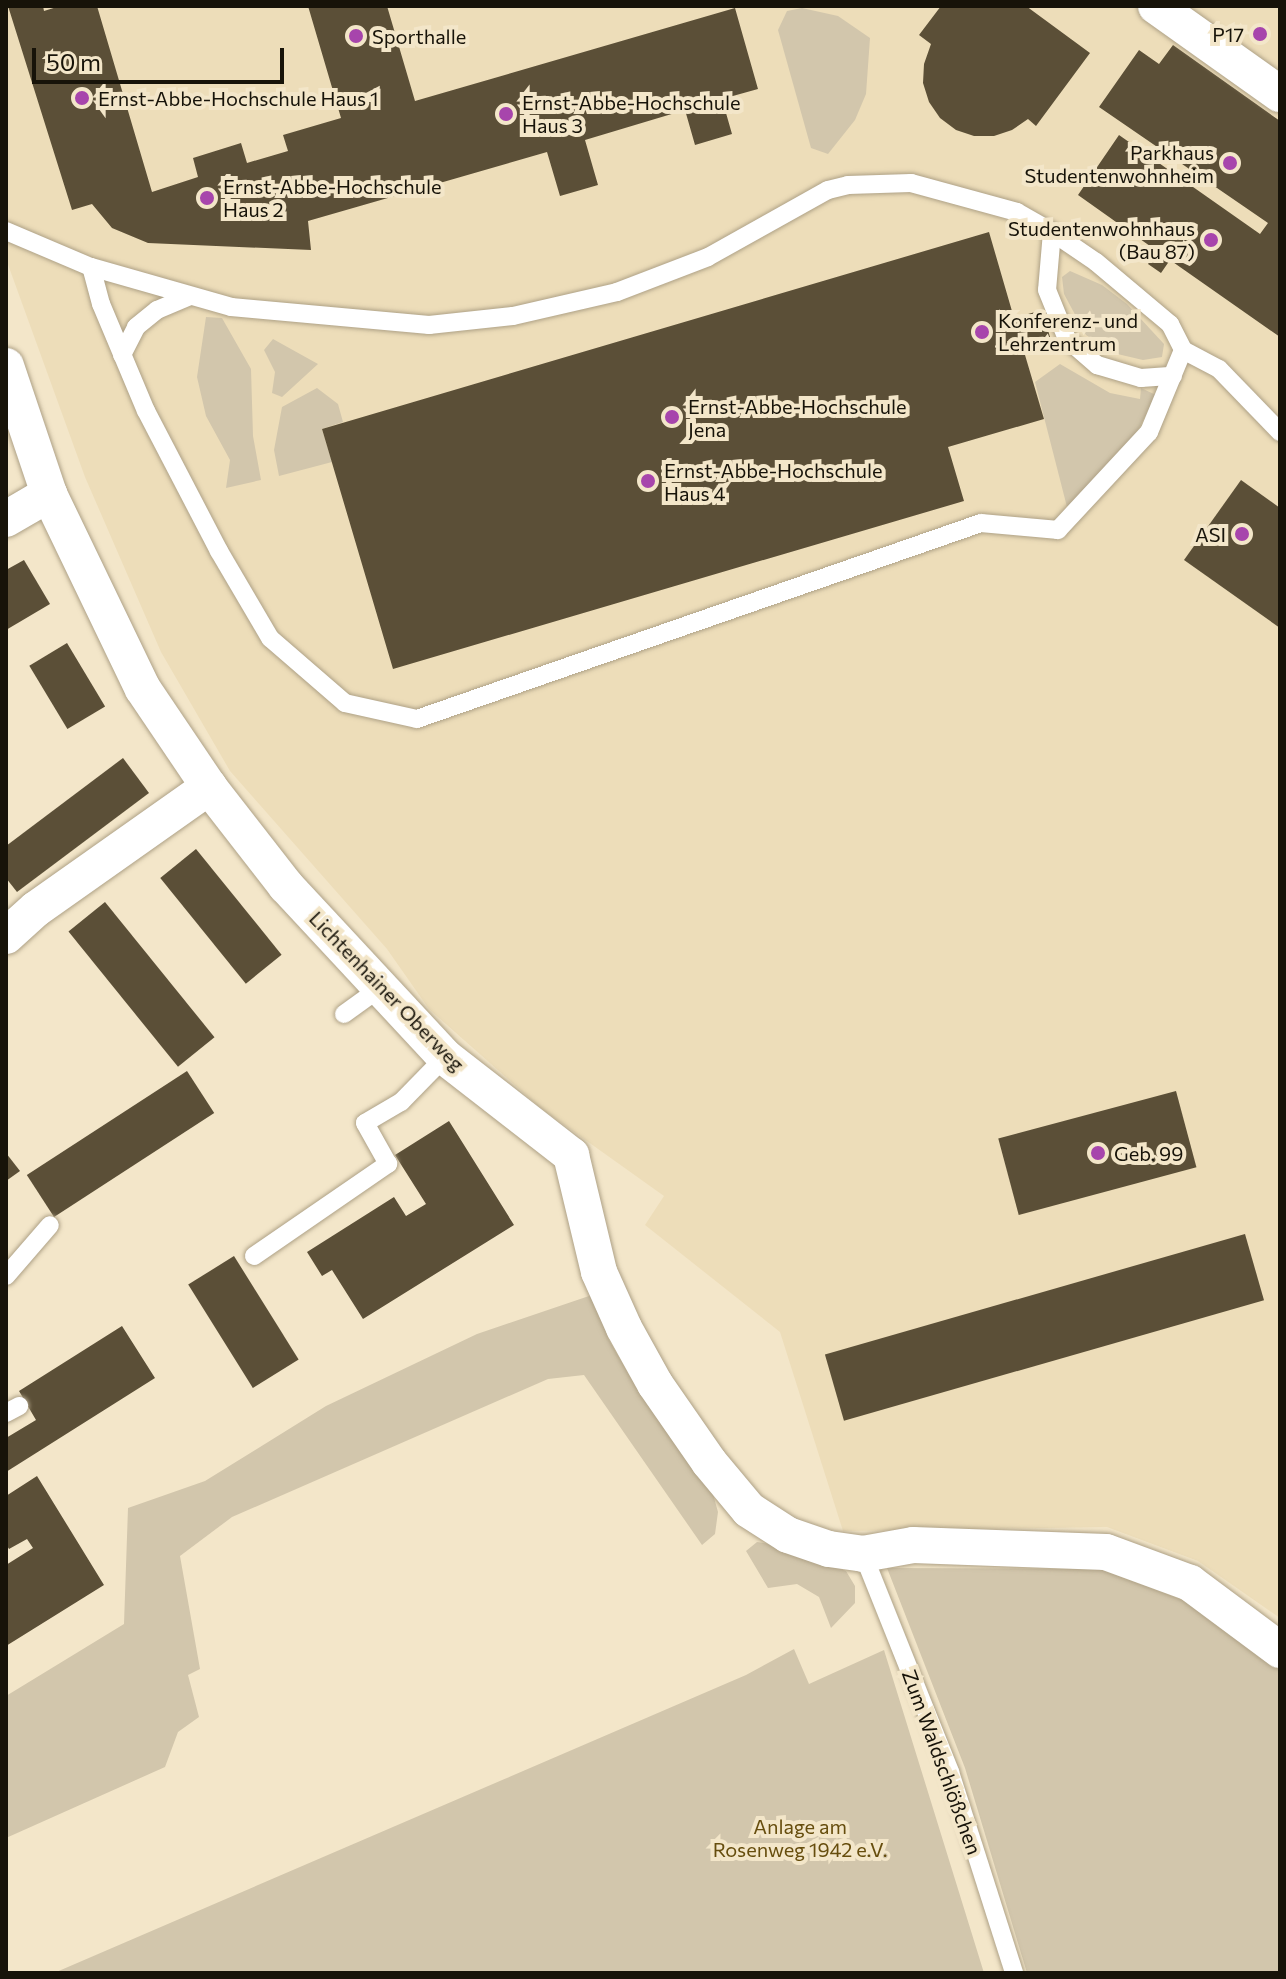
<!DOCTYPE html>
<html>
<head>
<meta charset="utf-8">
<style>
  body { margin:0 }
  #map { position:relative; width:1286px; height:1979px; overflow:hidden; background:#f3e6c9; font-family:Commissioner,sans-serif }
  div>[style] { position:absolute }
  .built>* { inset:0; background:#edddb9 }
  .green>* { inset:0; background:#d2c6ac }
  .building>* { inset:0; background:#5b4f37; transform-origin:0 0 }
  .roads { filter:drop-shadow(0 0 2px #aea186) drop-shadow(0 0 2px #aea186) }
  .lane>* { height:18px; margin:-9px; padding:0 9px; transform-origin:9px; border-radius:9px; background:#fff }
  .street>* { height:36px; margin:-18px; padding:0 18px; transform-origin:18px; border-radius:18px; background:#fff }
  .dots>* { width:22px; height:22px; translate:-50% -50%; box-sizing:border-box; border:4px solid #f3e6c9; border-radius:50% }
  span { translate:-50% -50%; white-space:nowrap; text-align:center; line-height:1.15; -webkit-text-stroke:8px #f3e6c9; paint-order:stroke }
  .poi-label { font-size:20px; color:#171309 }
  .right { translate:-100% -50%; text-align:right }
  .left { translate:0 -50%; text-align:left }
  .street-label { font-size:20px; color:#171309 }
  .park-label { font-size:20px; color:#664d0d }
  .frame { position:absolute; inset:0; border:8px solid #171309; pointer-events:none }
  .scale { position:absolute; left:32px; top:48px; width:252px; height:36px; box-sizing:border-box; border:4px solid #171309; border-top:0; padding-left:10px; font-size:24px; line-height:28px; white-space:nowrap; color:#171309; -webkit-text-stroke:6px #f3e6c9; paint-order:stroke }
</style>
</head>
<body>
<div id="map">
  <div class="built">
    <i style="clip-path:polygon(6px 6px,1280px 6px,1280px 1618px,1198px 1561px,1107px 1527px,843px 1531px,780px 1332px,645px 1225px,664px 1196px,542px 1109px,429px 1009px,387px 949px,230px 771px,161px 652px,85px 477px,6px 259px)"></i>
  </div>
  <div class="green">
    <i style="clip-path:polygon(802px 8px,838px 16px,870px 38px,866px 94px,855px 120px,828px 154px,811px 148px,778px 30px,787px 11px)"></i>
    <i style="clip-path:polygon(1070px 271px,1102px 285px,1127px 304px,1164px 344px,1162px 357px,1143px 360px,1113px 353px,1086px 335px,1064px 294px,1062px 277px)"></i>
    <i style="clip-path:polygon(206px 317px,222px 318px,251px 369px,253px 436px,261px 480px,226px 488px,230px 460px,206px 416px,197px 377px)"></i>
    <i style="clip-path:polygon(273px 339px,318px 364px,282px 397px,272px 393px,275px 372px,264px 350px)"></i>
    <i style="clip-path:polygon(1060px 364px,1110px 393px,1140px 399px,1141px 388px,1156px 395px,1132px 442px,1104px 474px,1067px 507px,1035px 382px)"></i>
    <i style="clip-path:polygon(317px 388px,338px 404px,343px 422px,322px 429px,332px 462px,279px 476px,274px 450px,282px 407px)"></i>
    <i style="clip-path:polygon(592px 1295px,609px 1340px,631px 1378px,713px 1494px,718px 1512px,715px 1534px,702px 1545px,584px 1375px,548px 1379px,232px 1517px,180px 1556px,200px 1669px,188px 1675px,199px 1717px,178px 1732px,165px 1767px,6px 1838px,6px 1696px,124px 1624px,128px 1508px,205px 1481px,326px 1406px,477px 1334px)"></i>
    <i style="clip-path:polygon(757px 1542px,783px 1546px,846px 1571px,855px 1586px,855px 1603px,831px 1628px,819px 1597px,797px 1584px,768px 1588px,746px 1551px)"></i>
    <i style="clip-path:polygon(887px 1568px,1100px 1569px,1196px 1605px,1280px 1663px,1280px 1973px,1027px 1973px,965px 1768px)"></i>
    <i style="clip-path:polygon(794px 1649px,809px 1684px,884px 1650px,984px 1973px,54px 1973px,746px 1675px)"></i>
  </div>
  <div class="building">
    <i style="clip-path:polygon(8px 6px,43px 6px,44px 11px,60px 6px,97px 6px,152px 192px,198px 177px,193px 158px,241px 143px,247px 163px,288px 151px,283px 135px,341px 118px,308px 6px,387px 6px,415px 101px,735px 8px,758px 89px,722px 99px,732px 134px,695px 145px,685px 110px,585px 140px,598px 185px,560px 196px,547px 152px,308px 221px,311px 250px,148px 243px,112px 228px,92px 204px,72px 210px)"></i>
    <i style="clip-path:polygon(941px 6px,1026px 6px,1090px 53px,1036px 126px,1028px 119px,1012px 130px,994px 136px,974px 136px,956px 130px,940px 118px,929px 102px,923px 83px,924px 64px,931px 44px,919px 35px)"></i>
    <i style="clip-path:polygon(1173px 45px,1280px 121px,1280px 337px,1170px 260px,1161px 273px,1148px 264px,1157px 251px,1078px 195px,1119px 135px,1260px 234px,1268px 223px,1099px 107px,1139px 50px,1159px 64px)"></i>
    <i style="clip-path:polygon(989px 232px,1014px 318px,1042px 310px,1053px 347px,1025px 355px,1044px 419px,948px 447px,964px 501px,393px 669px,322px 429px)"></i>
    <i style="clip-path:polygon(1241px 480px,1280px 508px,1280px 628px,1184px 560px)"></i>
    <i style="clip-path:polygon(24px 560px,50px 604px,6px 630px,6px 570px)"></i>
    <i style="left:67px;top:643px;width:74px;height:44px;rotate:59deg"></i>
    <i style="clip-path:polygon(123px 758px,149px 793px,17px 892px,6px 878px,6px 846px)"></i>
    <i style="left:196px;top:849px;width:136px;height:46px;rotate:51deg"></i>
    <i style="left:105px;top:902px;width:174px;height:47px;rotate:51deg"></i>
    <i style="left:187px;top:1071px;width:50px;height:191px;rotate:57deg"></i>
    <i style="left:1176px;top:1091px;width:79px;height:184px;rotate:75deg"></i>
    <i style="clip-path:polygon(449px 1121px,514px 1225px,363px 1319px,332px 1270px,322px 1276px,307px 1252px,394px 1197px,406px 1216px,426px 1204px,395px 1155px)"></i>
    <i style="clip-path:polygon(6px 1153px,20px 1171px,6px 1181px)"></i>
    <i style="left:1245px;top:1234px;width:69px;height:437px;rotate:74deg"></i>
    <i style="left:234px;top:1256px;width:122px;height:54px;rotate:58deg"></i>
    <i style="clip-path:polygon(122px 1326px,155px 1378px,6px 1472px,6px 1438px,36px 1420px,19px 1391px)"></i>
    <i style="clip-path:polygon(37px 1476px,104px 1585px,6px 1646px,6px 1565px,33px 1548px,27px 1539px,9px 1549px,6px 1544px,6px 1496px)"></i>
  </div>
  <div class="roads">
    <div class="lane">
      <i style="left:6px;top:231px;width:92px;rotate:23deg"></i>
      <i style="left:91px;top:267px;width:146px;rotate:15.9deg"></i>
      <i style="left:231px;top:307px;width:199px;rotate:5.2deg"></i>
      <i style="left:429px;top:325px;width:84px;rotate:-6.1deg"></i>
      <i style="left:513px;top:316px;width:107px;rotate:-13deg"></i>
      <i style="left:617px;top:292px;width:97px;rotate:-21deg"></i>
      <i style="left:708px;top:257px;width:137px;rotate:-29.2deg"></i>
      <i style="left:828px;top:190px;width:21px;rotate:-14deg"></i>
      <i style="left:848px;top:185px;width:63px;rotate:-1.8deg"></i>
      <i style="left:911px;top:183px;width:110px;rotate:15.3deg"></i>
      <i style="left:1017px;top:212px;width:40px;rotate:29.7deg"></i>
      <i style="left:1052px;top:232px;width:53px;rotate:34.3deg"></i>
      <i style="left:1096px;top:262px;width:97px;rotate:40deg"></i>
      <i style="left:1170px;top:324px;width:29px;rotate:63deg"></i>
      <i style="left:1183px;top:350px;width:89px;rotate:112.5deg"></i>
      <i style="left:1149px;top:432px;width:134px;rotate:132.9deg"></i>
      <i style="left:1058px;top:530px;width:77px;rotate:-174.8deg"></i>
      <i style="left:981px;top:523px;width:597px;rotate:160.84deg"></i>
      <i style="left:417px;top:719px;width:74px;rotate:-167.5deg"></i>
      <i style="left:345px;top:703px;width:99px;rotate:-139.1deg"></i>
      <i style="left:270px;top:638px;width:101px;rotate:-120.4deg"></i>
      <i style="left:219px;top:551px;width:158px;rotate:-117.5deg"></i>
      <i style="left:146px;top:411px;width:116px;rotate:-112.8deg"></i>
      <i style="left:101px;top:304px;width:38px;rotate:-105deg"></i>
      <i style="left:1052px;top:232px;width:58px;rotate:94.9deg"></i>
      <i style="left:1047px;top:290px;width:53px;rotate:67.8deg"></i>
      <i style="left:1067px;top:339px;width:40px;rotate:41deg"></i>
      <i style="left:1097px;top:365px;width:46px;rotate:16.5deg"></i>
      <i style="left:1141px;top:378px;width:32px;rotate:-4deg"></i>
      <i style="left:1183px;top:350px;width:41px;rotate:27.8deg"></i>
      <i style="left:1219px;top:369px;width:88px;rotate:45.9deg"></i>
      <i style="left:122px;top:355px;width:31px;rotate:-63deg"></i>
      <i style="left:136px;top:327px;width:27px;rotate:-39deg"></i>
      <i style="left:157px;top:310px;width:36px;rotate:-23deg"></i>
      <i style="left:344px;top:1014px;width:44px;rotate:-35.8deg"></i>
      <i style="left:254px;top:1256px;width:163px;rotate:-34.5deg"></i>
      <i style="left:388px;top:1164px;width:47px;rotate:-119.3deg"></i>
      <i style="left:365px;top:1123px;width:42px;rotate:-30.3deg"></i>
      <i style="left:401px;top:1102px;width:63px;rotate:-45.6deg"></i>
      <i style="left:6px;top:1276px;width:67px;rotate:-49.2deg"></i>
      <i style="left:6px;top:1413px;width:15px;rotate:-28deg"></i>
      <i style="left:863px;top:1554px;width:235px;rotate:68.2deg"></i>
      <i style="left:950px;top:1772px;width:211px;rotate:72.3deg"></i>
    </div>
    <div class="street">
      <i style="left:1156px;top:6px;width:152px;rotate:35.4deg"></i>
      <i style="left:6px;top:366px;width:135px;rotate:71.4deg"></i>
      <i style="left:49px;top:494px;width:216px;rotate:64.3deg"></i>
      <i style="left:143px;top:689px;width:118px;rotate:56deg"></i>
      <i style="left:209px;top:787px;width:125px;rotate:52.1deg"></i>
      <i style="left:286px;top:886px;width:233px;rotate:47.1deg"></i>
      <i style="left:445px;top:1057px;width:160px;rotate:37.9deg"></i>
      <i style="left:571px;top:1155px;width:120px;rotate:76.5deg"></i>
      <i style="left:599px;top:1272px;width:61px;rotate:65.9deg"></i>
      <i style="left:624px;top:1328px;width:64px;rotate:61deg"></i>
      <i style="left:655px;top:1384px;width:95px;rotate:55.3deg"></i>
      <i style="left:709px;top:1462px;width:62px;rotate:50.2deg"></i>
      <i style="left:749px;top:1510px;width:46px;rotate:32.7deg"></i>
      <i style="left:788px;top:1535px;width:43px;rotate:18.9deg"></i>
      <i style="left:829px;top:1549px;width:34px;rotate:8deg"></i>
      <i style="left:863px;top:1554px;width:51px;rotate:-10.2deg"></i>
      <i style="left:913px;top:1545px;width:193px;rotate:2.1deg"></i>
      <i style="left:1106px;top:1552px;width:90px;rotate:20.3deg"></i>
      <i style="left:1190px;top:1583px;width:112px;rotate:36.7deg"></i>
      <i style="left:6px;top:519px;width:50px;rotate:-30.2deg"></i>
      <i style="left:6px;top:936px;width:40px;rotate:-42deg"></i>
      <i style="left:36px;top:909px;width:212px;rotate:-35.2deg"></i>
    </div>
  </div>
  <div class="dots">
    <i style="left:1260px;top:34px;background:#a745ac"></i>
    <i style="left:356px;top:36px;background:#a745ac"></i>
    <i style="left:82px;top:98px;background:#a745ac"></i>
    <i style="left:506px;top:114px;background:#a745ac"></i>
    <i style="left:1230px;top:163px;background:#a745ac"></i>
    <i style="left:207px;top:198px;background:#a745ac"></i>
    <i style="left:1211px;top:240px;background:#a745ac"></i>
    <i style="left:982px;top:332px;background:#a745ac"></i>
    <i style="left:672px;top:417px;background:#a745ac"></i>
    <i style="left:648px;top:481px;background:#a745ac"></i>
    <i style="left:1242px;top:534px;background:#a745ac"></i>
    <i style="left:1098px;top:1153px;background:#a745ac"></i>
  </div>
  <div class="poi-label">
    <span class="right" style="left:1244px;top:34px">P17</span>
    <span class="left" style="left:372px;top:36px">Sporthalle</span>
    <span class="left" style="left:98px;top:98px">Ernst-Abbe-Hochschule Haus 1</span>
    <span class="left" style="left:522px;top:114px">Ernst-Abbe-Hochschule<br>Haus 3</span>
    <span class="right" style="left:1214px;top:164px">Parkhaus<br>Studentenwohnheim</span>
    <span class="left" style="left:223px;top:198px">Ernst-Abbe-Hochschule<br>Haus 2</span>
    <span class="right" style="left:1195px;top:240px">Studentenwohnhaus<br>(Bau 87)</span>
    <span class="left" style="left:998px;top:332px">Konferenz- und<br>Lehrzentrum</span>
    <span class="left" style="left:688px;top:418px">Ernst-Abbe-Hochschule<br>Jena</span>
    <span class="left" style="left:664px;top:482px">Ernst-Abbe-Hochschule<br>Haus 4</span>
    <span class="right" style="left:1226px;top:534px">ASI</span>
    <span class="left" style="left:1114px;top:1153px">Geb. 99</span>
  </div>
  <div class="street-label">
    <span style="left:387px;top:991px;rotate:46deg">Lichtenhainer Oberweg</span>
    <span style="left:942px;top:1762px;rotate:70deg">Zum Waldschlößchen</span>
  </div>
  <div class="park-label">
    <span style="left:800px;top:1838px">Anlage am<br>Rosenweg 1942 e.V.</span>
  </div>
  <div class="frame"></div>
  <div class="scale">50 m</div>
</div>
</body>
</html>
